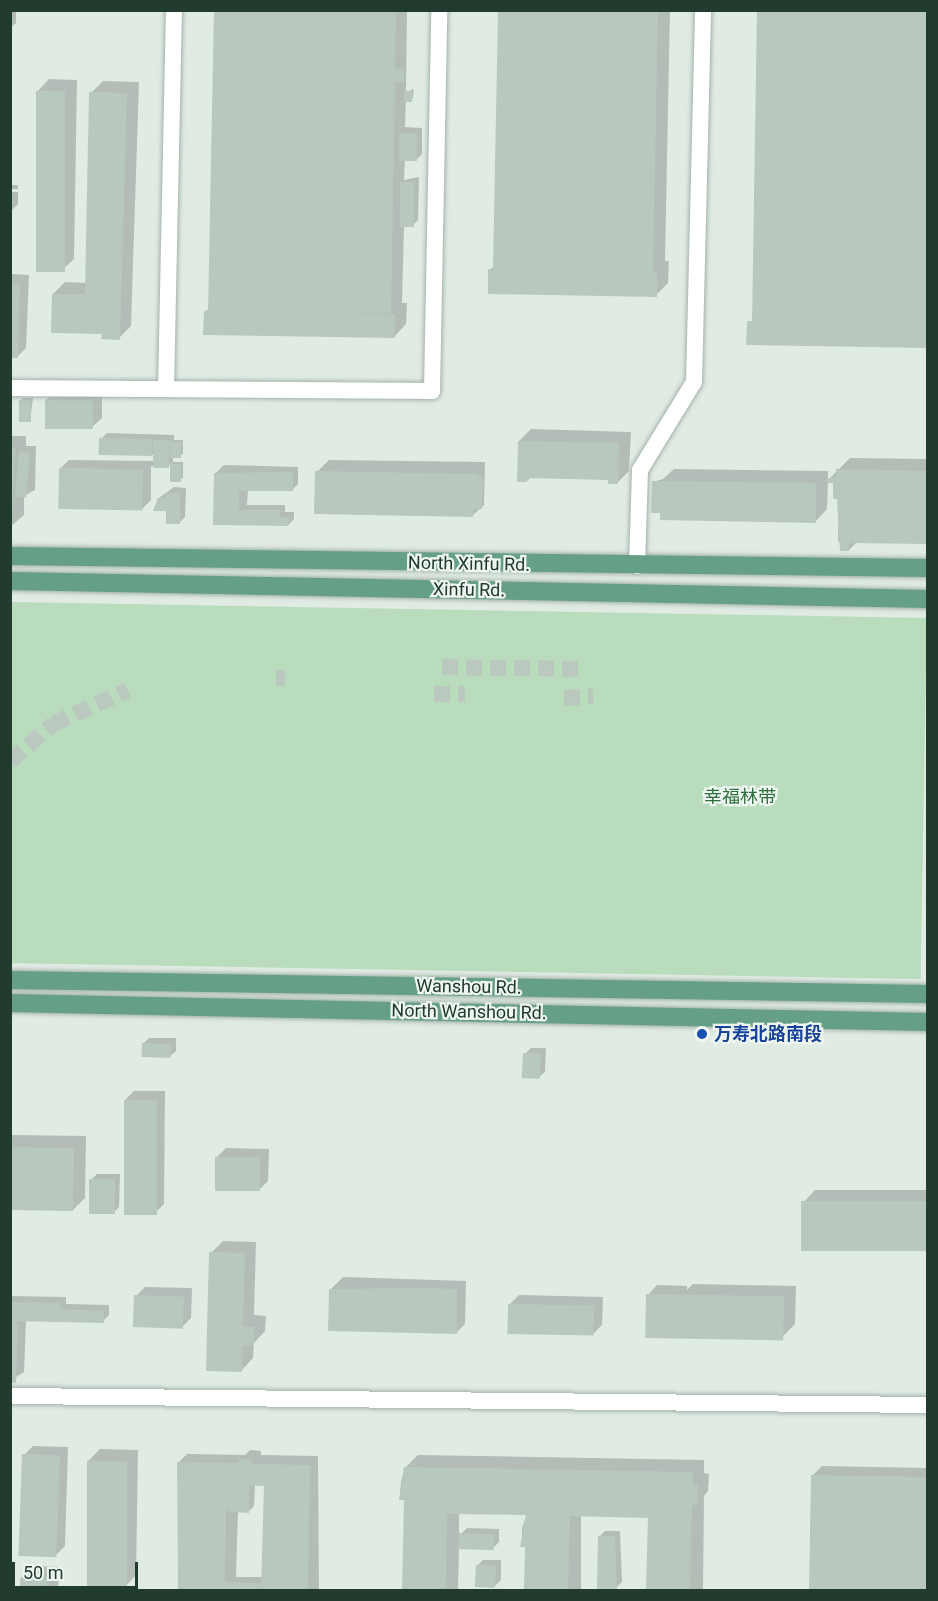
<!DOCTYPE html>
<html>
<head>
<meta charset="utf-8">
<style>
  body { margin:0 }
  #map { position:relative; width:938px; height:1601px; overflow:hidden; background:#e0ebe4; font-family:Roboto,"Noto Sans SC",sans-serif }
  div>[style] { position:absolute }
  .green>* { inset:0; background:#b9dcbc; transform-origin:0 0 }
  .shadow>* { inset:0; background:#0003; transform-origin:0 0 }
  .building>* { inset:0; background:#b8c8bf; transform-origin:0 0 }
  .minor-tunnel>* { height:16px; margin-top:-8px; transform-origin:0; background:repeating-linear-gradient(90deg,#bac8c0 0 16px,transparent 0 24px) }
  .roads { filter:drop-shadow(0 0 2px #a3b3aa) drop-shadow(0 0 2px #a3b3aa) }
  .minor>* { height:16px; margin:-8px; padding:0 8px; transform-origin:8px; border-radius:8px; background:#fff }
  .major>* { height:18px; margin:-9px; padding:0 9px; transform-origin:9px; border-radius:9px; background:#659f86 }
  .dots>* { width:16px; height:16px; translate:-50% -50%; box-sizing:border-box; border:3px solid #f0f7f3; border-radius:50% }
  span { translate:-50% -50%; white-space:nowrap; text-align:center; line-height:1.15; -webkit-text-stroke:4.5px #f0f7f3; paint-order:stroke }
  .street-label { font-size:18px; color:#213b2f }
  .park-label { font-size:18px; color:#2c713b }
  .transit-label { font-size:18px; color:#164399; font-weight:700 }
  .left { translate:0 -50%; text-align:left }
  .frame { position:absolute; inset:0; border:12px solid #213b2f; pointer-events:none }
  .scale { position:absolute; left:12px; top:1562px; width:126px; height:27px; box-sizing:border-box; border:3px solid #213b2f; border-top:0; padding-left:8px; font-size:18px; line-height:21px; white-space:nowrap; color:#213b2f; -webkit-text-stroke:4px #f0f7f3; paint-order:stroke }
</style>
</head>
<body>
<div id="map">
  <div class="green">
    <i style="left:11px;top:602px;width:916px;height:361px;rotate:1deg"></i>
  </div>
  <div class="shadow">
    <i style="clip-path:polygon(10px 10px,16px 10px,16px 23px,10px 28px)"></i>
    <i style="clip-path:polygon(215px 10px,407px 10px,406px 92px,414px 89px,413px 98px,406px 100px,405px 127px,422px 128px,422px 154px,416px 160px,405px 160px,404px 180px,419px 177px,418px 220px,412px 226px,404px 226px,402px 303px,407px 303px,406px 324px,394px 337px,205px 312px,210px 307px)"></i>
    <i style="clip-path:polygon(499px 10px,670px 10px,665px 261px,669px 261px,668px 283px,656px 295px,490px 270px,494px 266px)"></i>
    <i style="clip-path:polygon(49px 79px,77px 80px,74px 259px,61px 271px,37px 92px)"></i>
    <i style="clip-path:polygon(103px 81px,139px 82px,131px 326px,119px 338px,103px 332px,53px 294px,65px 282px,86px 283px,91px 93px)"></i>
    <i style="left:10px;top:185px;width:8px;height:4px"></i>
    <i style="clip-path:polygon(10px 192px,18px 192px,18px 204px,12px 210px)"></i>
    <i style="clip-path:polygon(10px 274px,29px 275px,26px 348px,17px 357px,10px 356px)"></i>
    <i style="clip-path:polygon(56px 391px,102px 392px,102px 418px,92px 427px,46px 400px)"></i>
    <i style="clip-path:polygon(23px 398px,33px 398px,30px 421px,21px 400px)"></i>
    <i style="clip-path:polygon(531px 429px,631px 432px,629px 471px,617px 483px,609px 478px,531px 477px,527px 481px,519px 441px)"></i>
    <i style="clip-path:polygon(107px 433px,174px 435px,174px 440px,183px 440px,183px 454px,173px 457px,173px 462px,183px 462px,183px 478px,171px 480px,172px 463px,167px 467px,151px 466px,151px 500px,142px 509px,60px 469px,69px 460px,154px 461px,154px 455px,101px 454px,101px 439px)"></i>
    <i style="clip-path:polygon(10px 436px,26px 436px,26px 446px,36px 446px,35px 490px,24px 496px,24px 515px,10px 527px)"></i>
    <i style="clip-path:polygon(850px 458px,928px 459px,928px 543px,857px 542px,849px 550px,838px 541px,839px 497px,834px 482px,828px 482px,827px 509px,815px 522px,661px 509px,653px 482px,663px 479px,674px 469px,828px 471px,828px 480px)"></i>
    <i style="clip-path:polygon(329px 460px,485px 462px,484px 505px,472px 516px,317px 472px)"></i>
    <i style="clip-path:polygon(224px 465px,298px 467px,298px 484px,292px 490px,248px 490px,247px 505px,285px 505px,285px 512px,294px 512px,294px 519px,288px 525px,241px 524px,215px 474px)"></i>
    <i style="clip-path:polygon(174px 487px,186px 488px,185px 517px,179px 523px,168px 510px,155px 509px,159px 498px)"></i>
    <i style="clip-path:polygon(149px 1038px,176px 1038px,176px 1051px,170px 1056px,143px 1044px)"></i>
    <i style="clip-path:polygon(531px 1048px,546px 1048px,545px 1072px,539px 1077px,525px 1054px)"></i>
    <i style="clip-path:polygon(134px 1091px,165px 1091px,164px 1204px,155px 1213px,125px 1100px)"></i>
    <i style="clip-path:polygon(10px 1135px,86px 1136px,85px 1198px,73px 1210px,10px 1209px)"></i>
    <i style="clip-path:polygon(226px 1148px,269px 1149px,268px 1181px,259px 1190px,217px 1157px)"></i>
    <i style="clip-path:polygon(97px 1174px,120px 1174px,119px 1207px,113px 1213px,91px 1180px)"></i>
    <i style="clip-path:polygon(815px 1190px,928px 1190px,928px 1250px,803px 1203px)"></i>
    <i style="clip-path:polygon(223px 1241px,256px 1242px,254px 1315px,266px 1316px,265px 1331px,254px 1343px,253px 1358px,241px 1371px,211px 1253px)"></i>
    <i style="clip-path:polygon(343px 1277px,466px 1281px,465px 1324px,456px 1333px,331px 1289px)"></i>
    <i style="clip-path:polygon(693px 1284px,796px 1286px,795px 1324px,783px 1336px,648px 1295px,657px 1285px,687px 1286px,687px 1290px)"></i>
    <i style="clip-path:polygon(145px 1287px,192px 1288px,191px 1318px,182px 1327px,136px 1296px)"></i>
    <i style="clip-path:polygon(519px 1295px,603px 1297px,602px 1325px,593px 1334px,510px 1304px)"></i>
    <i style="clip-path:polygon(10px 1296px,66px 1297px,66px 1304px,109px 1305px,109px 1315px,103px 1321px,26px 1320px,24px 1372px,10px 1381px)"></i>
    <i style="clip-path:polygon(33px 1446px,68px 1447px,65px 1546px,56px 1555px,24px 1455px)"></i>
    <i style="clip-path:polygon(100px 1449px,138px 1450px,136px 1575px,124px 1588px,139px 1590px,92px 1590px,95px 1587px,88px 1461px)"></i>
    <i style="clip-path:polygon(evenodd,250px 1450px,261px 1451px,261px 1455px,318px 1456px,319px 1590px,179px 1590px,178px 1463px,187px 1454px,245px 1455px,250px 1450px,255px 1484px,268px 1484px,263px 1577px,236px 1577px,238px 1511px,248px 1512px,254px 1506px,255px 1484px)"></i>
    <i style="clip-path:polygon(418px 1455px,704px 1460px,704px 1473px,709px 1474px,708px 1491px,704px 1496px,703px 1590px,647px 1590px,649px 1516px,581px 1515px,581px 1590px,525px 1590px,527px 1546px,522px 1545px,522px 1528px,527px 1514px,459px 1512px,459px 1536px,467px 1528px,499px 1529px,499px 1542px,493px 1548px,459px 1547px,458px 1590px,403px 1590px,406px 1498px,400px 1498px,401px 1481px,406px 1467px)"></i>
    <i style="clip-path:polygon(822px 1466px,928px 1468px,928px 1590px,813px 1590px,813px 1475px)"></i>
    <i style="clip-path:polygon(605px 1531px,620px 1531px,622px 1582px,616px 1588px,599px 1537px)"></i>
    <i style="clip-path:polygon(483px 1560px,501px 1560px,501px 1580px,495px 1586px,477px 1566px)"></i>
    <i style="clip-path:polygon(33px 1566px,59px 1567px,58px 1590px,21px 1590px,21px 1578px)"></i>
  </div>
  <div class="building">
    <i style="clip-path:polygon(214px 10px,396px 10px,395px 69px,404px 69px,404px 82px,395px 81px,391px 313px,316px 313px,395px 314px,395px 338px,203px 335px,204px 311px,208px 311px)"></i>
    <i style="clip-path:polygon(498px 10px,658px 10px,653px 273px,657px 273px,657px 297px,488px 294px,488px 269px,493px 270px)"></i>
    <i style="clip-path:polygon(757px 10px,928px 10px,928px 348px,746px 345px,747px 321px,752px 321px)"></i>
    <i style="left:36px;top:91px;width:29px;height:181px"></i>
    <i style="left:404px;top:91px;width:8px;height:11px"></i>
    <i style="clip-path:polygon(89px 92px,127px 93px,120px 340px,101px 339px,102px 334px,51px 333px,52px 294px,85px 294px)"></i>
    <i style="left:399px;top:133px;width:18px;height:28px"></i>
    <i style="left:400px;top:182px;width:14px;height:45px"></i>
    <i style="clip-path:polygon(10px 283px,20px 283px,18px 358px,10px 358px)"></i>
    <i style="left:19px;top:400px;width:12px;height:22px"></i>
    <i style="left:45px;top:400px;width:48px;height:29px"></i>
    <i style="left:99px;top:438px;width:53px;height:17px;rotate:1deg"></i>
    <i style="left:153px;top:440px;width:16px;height:28px"></i>
    <i style="clip-path:polygon(518px 441px,619px 443px,618px 484px,608px 484px,608px 480px,527px 478px,527px 482px,517px 482px)"></i>
    <i style="left:170px;top:442px;width:11px;height:16px"></i>
    <i style="clip-path:polygon(10px 447px,15px 448px,12px 523px,10px 523px)"></i>
    <i style="left:19px;top:451px;width:11px;height:46px;rotate:5deg"></i>
    <i style="left:170px;top:464px;width:11px;height:18px"></i>
    <i style="left:59px;top:468px;width:84px;height:41px;rotate:1deg"></i>
    <i style="clip-path:polygon(836px 469px,928px 471px,928px 544px,849px 543px,849px 551px,840px 551px,837px 499px,833px 499px,833px 483px,827px 483px,827px 478px,836px 478px)"></i>
    <i style="clip-path:polygon(315px 471px,474px 474px,483px 477px,482px 509px,473px 509px,473px 517px,314px 514px)"></i>
    <i style="clip-path:polygon(293px 472px,293px 491px,239px 491px,239px 510px,280px 510px,280px 517px,289px 517px,288px 526px,213px 525px,214px 473px)"></i>
    <i style="clip-path:polygon(652px 481px,816px 483px,816px 523px,660px 520px,660px 513px,651px 513px)"></i>
    <i style="clip-path:polygon(166px 493px,180px 493px,180px 524px,166px 524px,166px 511px,153px 511px,158px 498px,166px 498px)"></i>
    <i style="left:142px;top:1043px;width:29px;height:14px;rotate:2deg"></i>
    <i style="left:523px;top:1053px;width:18px;height:25px;rotate:3deg"></i>
    <i style="left:124px;top:1100px;width:33px;height:115px"></i>
    <i style="left:10px;top:1147px;width:64px;height:63px;rotate:1deg"></i>
    <i style="left:215px;top:1157px;width:45px;height:34px"></i>
    <i style="left:89px;top:1179px;width:26px;height:35px"></i>
    <i style="left:928px;top:1201px;width:50px;height:127px;rotate:90deg"></i>
    <i style="clip-path:polygon(209px 1252px,245px 1253px,243px 1327px,254px 1327px,254px 1345px,243px 1345px,242px 1372px,206px 1371px)"></i>
    <i style="clip-path:polygon(423px 1288px,457px 1289px,457px 1334px,328px 1331px,329px 1289px)"></i>
    <i style="left:646px;top:1294px;width:138px;height:44px;rotate:1deg"></i>
    <i style="left:134px;top:1295px;width:50px;height:32px;rotate:2deg"></i>
    <i style="clip-path:polygon(10px 1302px,60px 1303px,60px 1309px,104px 1311px,104px 1323px,10px 1321px)"></i>
    <i style="left:508px;top:1304px;width:86px;height:30px;rotate:1deg"></i>
    <i style="clip-path:polygon(10px 1322px,18px 1322px,16px 1383px,10px 1382px)"></i>
    <i style="left:22px;top:1454px;width:38px;height:102px;rotate:2deg"></i>
    <i style="clip-path:polygon(239px 1459px,252px 1459px,252px 1464px,310px 1465px,308px 1590px,261px 1590px,264px 1486px,242px 1485px,250px 1487px,249px 1513px,229px 1512px,226px 1508px,225px 1582px,261px 1583px,260px 1590px,178px 1590px,177px 1462px,239px 1463px)"></i>
    <i style="left:87px;top:1461px;width:40px;height:127px"></i>
    <i style="clip-path:polygon(404px 1467px,693px 1472px,693px 1485px,698px 1485px,697px 1505px,692px 1505px,690px 1590px,646px 1590px,648px 1518px,570px 1516px,568px 1590px,524px 1590px,525px 1547px,520px 1547px,526px 1515px,447px 1514px,446px 1590px,402px 1590px,404px 1500px,399px 1500px)"></i>
    <i style="left:811px;top:1475px;width:117px;height:115px;rotate:1deg"></i>
    <i style="left:459px;top:1533px;width:35px;height:16px;rotate:2deg"></i>
    <i style="clip-path:polygon(598px 1536px,615px 1536px,617px 1590px,597px 1589px)"></i>
    <i style="left:476px;top:1565px;width:20px;height:22px;rotate:3deg"></i>
    <i style="left:20px;top:1578px;width:27px;height:12px"></i>
  </div>
  <div class="minor-tunnel">
    <i style="left:442px;top:667px;width:142px;rotate:0.8deg"></i>
    <i style="left:276px;top:678px;width:9px"></i>
    <i style="left:434px;top:694px;width:31px"></i>
    <i style="left:564px;top:698px;width:29px;rotate:-4deg"></i>
    <i style="left:10px;top:761px;width:57px;rotate:-40.7deg"></i>
    <i style="left:53px;top:724px;width:82px;rotate:-24.4deg"></i>
  </div>
  <div class="roads">
    <div class="minor">
      <i style="left:10px;top:388px;width:422px;rotate:0.4deg"></i>
      <i style="left:432px;top:391px;width:381px;rotate:-88.9deg"></i>
      <i style="left:166px;top:389px;width:379px;rotate:-88.8deg"></i>
      <i style="left:637px;top:566px;width:96px;rotate:-88.2deg"></i>
      <i style="left:640px;top:470px;width:103px;rotate:-58.5deg"></i>
      <i style="left:694px;top:382px;width:372px;rotate:-88.6deg"></i>
      <i style="left:10px;top:1396px;width:918px;rotate:0.56deg"></i>
    </div>
    <div class="major">
      <i style="left:10px;top:556px;width:918px;rotate:0.75deg"></i>
      <i style="left:10px;top:581px;width:918px;rotate:1.12deg"></i>
      <i style="left:10px;top:980px;width:918px;rotate:0.87deg"></i>
      <i style="left:10px;top:1003px;width:918px;rotate:1.19deg"></i>
    </div>
  </div>
  <div class="dots">
    <i style="left:702px;top:1034px;background:#1a4fb4"></i>
  </div>
  <div class="street-label">
    <span style="left:469px;top:564px;rotate:1deg">North Xinfu Rd.</span>
    <span style="left:469px;top:590px;rotate:1deg">Xinfu Rd.</span>
    <span style="left:469px;top:987px;rotate:1deg">Wanshou Rd.</span>
    <span style="left:469px;top:1012px;rotate:1deg">North Wanshou Rd.</span>
  </div>
  <div class="park-label">
    <span style="left:740px;top:797px">幸福林带</span>
  </div>
  <div class="transit-label">
    <span class="left" style="left:714px;top:1034px">万寿北路南段</span>
  </div>
  <div class="frame"></div>
  <div class="scale">50 m</div>
</div>
</body>
</html>
